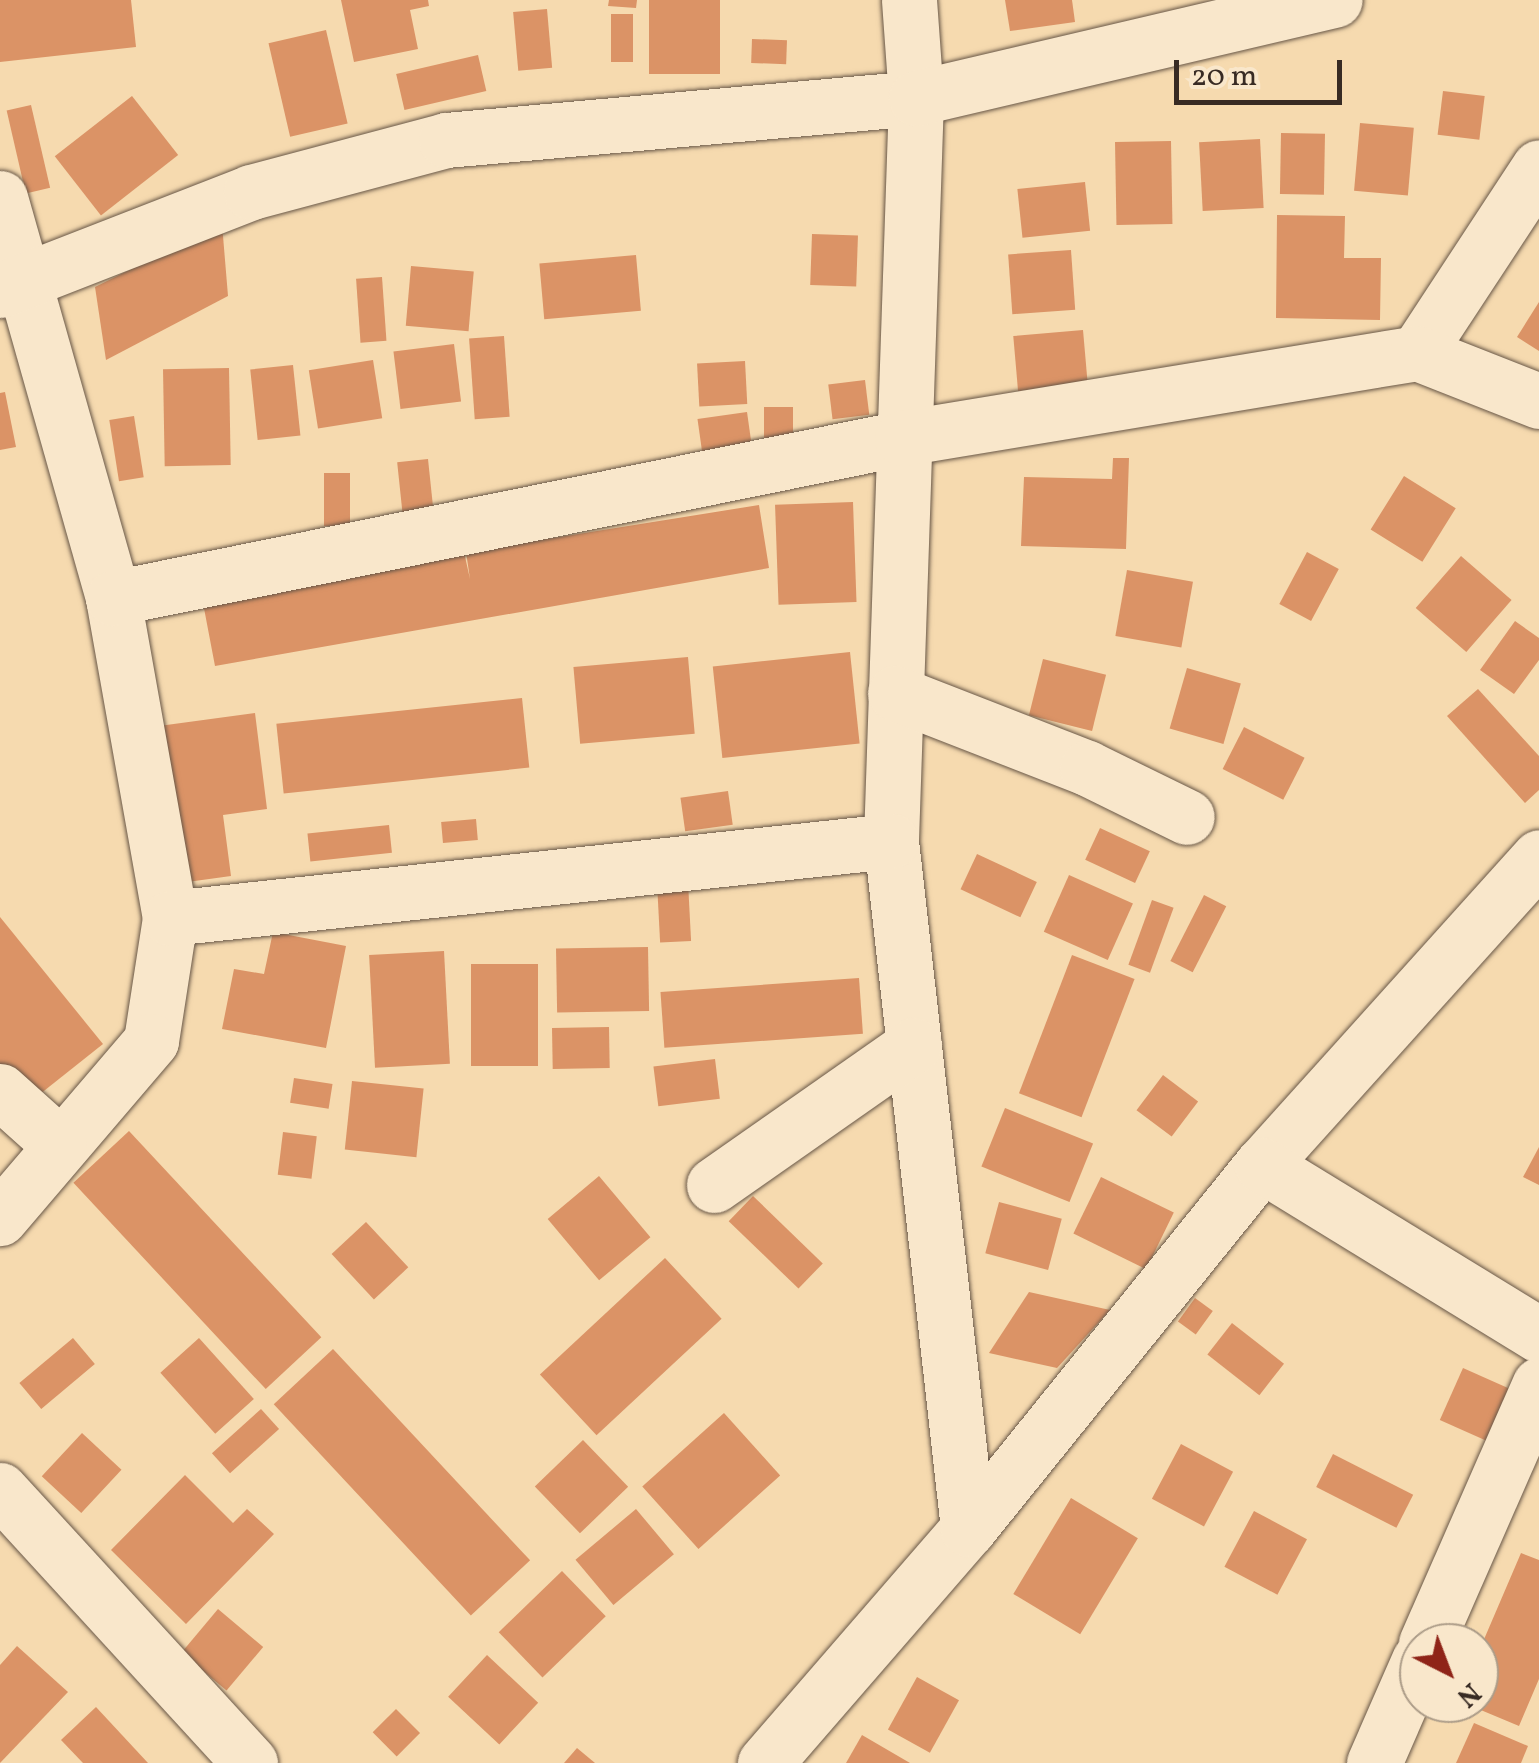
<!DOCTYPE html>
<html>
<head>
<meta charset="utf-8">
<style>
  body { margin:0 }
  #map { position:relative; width:1539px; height:1763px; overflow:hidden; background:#f6daaf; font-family:Vollkorn,serif }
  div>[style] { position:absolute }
  .building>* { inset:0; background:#db9366; transform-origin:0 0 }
  .roads { filter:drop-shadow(0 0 2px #685747) drop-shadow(0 0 2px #685747) }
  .minor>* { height:55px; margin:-27.5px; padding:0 27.5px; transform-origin:27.5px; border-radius:27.5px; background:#f9e7cb }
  span { translate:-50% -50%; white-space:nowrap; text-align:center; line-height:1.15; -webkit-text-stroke:8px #f9e7cb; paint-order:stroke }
  .north { position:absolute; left:1399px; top:1623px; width:100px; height:100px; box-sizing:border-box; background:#f9e7cb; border:2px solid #ac9c88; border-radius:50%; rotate:138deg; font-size:28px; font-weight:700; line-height:40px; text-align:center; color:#382b24 }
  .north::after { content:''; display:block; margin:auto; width:35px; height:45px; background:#8f2418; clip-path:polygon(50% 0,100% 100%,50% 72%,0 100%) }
  .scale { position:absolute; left:1174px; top:60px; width:168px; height:45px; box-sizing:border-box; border:5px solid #382b24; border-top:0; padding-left:12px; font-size:30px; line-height:35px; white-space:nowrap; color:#382b24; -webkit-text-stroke:8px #f9e7cb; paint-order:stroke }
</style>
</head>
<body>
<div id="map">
  <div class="building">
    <i style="clip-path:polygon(0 0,131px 0,136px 47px,0 62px)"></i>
    <i style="clip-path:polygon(341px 0,428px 0,429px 6px,410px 10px,418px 49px,354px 62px)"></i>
    <i style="clip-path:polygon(609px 0,637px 0,636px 8px,608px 6px)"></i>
    <i style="left:649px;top:0;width:71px;height:74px"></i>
    <i style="clip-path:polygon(1005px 0,1072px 0,1075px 22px,1010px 31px)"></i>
    <i style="left:547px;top:9px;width:59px;height:34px;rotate:85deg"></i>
    <i style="left:611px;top:14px;width:22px;height:48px"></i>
    <i style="left:326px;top:30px;width:96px;height:59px;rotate:77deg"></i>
    <i style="left:752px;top:39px;width:35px;height:24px;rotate:2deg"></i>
    <i style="left:478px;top:55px;width:37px;height:84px;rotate:77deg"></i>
    <i style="left:1443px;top:91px;width:42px;height:44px;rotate:7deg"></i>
    <i style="left:132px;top:96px;width:75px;height:98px;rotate:52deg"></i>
    <i style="left:31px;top:105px;width:85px;height:25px;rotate:77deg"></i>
    <i style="left:1360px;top:123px;width:54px;height:68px;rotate:5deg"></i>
    <i style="left:1281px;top:133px;width:44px;height:61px;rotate:1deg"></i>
    <i style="left:1260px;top:139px;width:69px;height:61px;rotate:87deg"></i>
    <i style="left:1171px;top:141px;width:83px;height:56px;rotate:89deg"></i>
    <i style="left:1085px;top:182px;width:49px;height:68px;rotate:84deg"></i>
    <i style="clip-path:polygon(1277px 215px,1345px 216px,1344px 258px,1381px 258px,1380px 320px,1276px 318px)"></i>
    <i style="clip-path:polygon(222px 224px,228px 296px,106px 360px,95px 287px)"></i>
    <i style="left:812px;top:234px;width:46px;height:51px;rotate:2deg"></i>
    <i style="left:1071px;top:250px;width:60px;height:63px;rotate:86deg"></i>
    <i style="left:636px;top:255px;width:56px;height:97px;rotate:85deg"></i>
    <i style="left:411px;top:266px;width:63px;height:60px;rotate:5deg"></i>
    <i style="left:382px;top:277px;width:64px;height:26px;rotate:86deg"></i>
    <i style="clip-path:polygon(1539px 302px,1539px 351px,1517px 337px)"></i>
    <i style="left:1083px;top:330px;width:55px;height:70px;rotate:85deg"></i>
    <i style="left:504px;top:336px;width:81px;height:35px;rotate:86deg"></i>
    <i style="left:454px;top:344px;width:58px;height:61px;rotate:83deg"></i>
    <i style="left:373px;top:360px;width:59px;height:65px;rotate:81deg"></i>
    <i style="left:745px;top:361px;width:43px;height:48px;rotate:87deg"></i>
    <i style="left:293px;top:365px;width:71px;height:43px;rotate:84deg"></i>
    <i style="left:229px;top:368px;width:97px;height:66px;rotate:89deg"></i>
    <i style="left:865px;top:380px;width:35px;height:37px;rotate:83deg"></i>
    <i style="clip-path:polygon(5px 392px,16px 447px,0 450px,0 393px)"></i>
    <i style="left:764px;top:407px;width:29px;height:41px"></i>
    <i style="left:747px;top:412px;width:41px;height:50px;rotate:82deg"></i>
    <i style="left:134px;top:416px;width:62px;height:25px;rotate:81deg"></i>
    <i style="clip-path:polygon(1113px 458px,1129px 458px,1126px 549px,1021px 546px,1024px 477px,1112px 479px)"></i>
    <i style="left:428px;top:459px;width:58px;height:31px;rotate:84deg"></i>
    <i style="left:350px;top:473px;width:53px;height:26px;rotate:90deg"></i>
    <i style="left:1404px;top:476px;width:61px;height:63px;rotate:32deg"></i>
    <i style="left:853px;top:502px;width:100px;height:78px;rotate:88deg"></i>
    <i style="clip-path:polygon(759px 505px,769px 568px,215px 666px,203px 603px,464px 552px,470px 579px,466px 552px)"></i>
    <i style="left:1307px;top:552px;width:36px;height:59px;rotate:28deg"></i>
    <i style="left:1461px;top:556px;width:67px;height:69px;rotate:41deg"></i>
    <i style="left:1127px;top:570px;width:67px;height:67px;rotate:10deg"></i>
    <i style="clip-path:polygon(1515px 621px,1539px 638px,1539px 660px,1514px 694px,1480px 670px)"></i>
    <i style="left:850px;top:652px;width:92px;height:138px;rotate:84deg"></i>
    <i style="left:688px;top:657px;width:77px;height:115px;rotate:85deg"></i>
    <i style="left:1043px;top:659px;width:65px;height:58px;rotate:14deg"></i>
    <i style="left:1187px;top:668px;width:56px;height:63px;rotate:16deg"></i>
    <i style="clip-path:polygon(1478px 689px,1539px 756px,1539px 790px,1525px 803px,1447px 716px)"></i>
    <i style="left:522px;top:698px;width:70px;height:247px;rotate:84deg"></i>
    <i style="clip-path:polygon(255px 713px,267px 809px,223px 815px,231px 876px,180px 883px,159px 726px)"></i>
    <i style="left:1244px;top:727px;width:68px;height:47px;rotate:27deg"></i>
    <i style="left:728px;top:791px;width:34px;height:48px;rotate:82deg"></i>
    <i style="left:476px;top:819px;width:21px;height:35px;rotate:85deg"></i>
    <i style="left:389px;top:825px;width:28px;height:82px;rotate:84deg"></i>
    <i style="left:1100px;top:828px;width:55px;height:35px;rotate:25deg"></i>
    <i style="left:977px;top:854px;width:66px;height:39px;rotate:25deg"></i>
    <i style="left:1069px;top:875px;width:70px;height:62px;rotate:24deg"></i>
    <i style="left:688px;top:882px;width:59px;height:31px;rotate:87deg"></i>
    <i style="left:1204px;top:895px;width:25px;height:74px;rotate:27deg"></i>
    <i style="left:1152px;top:900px;width:23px;height:69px;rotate:20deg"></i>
    <i style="clip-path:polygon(0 917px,103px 1044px,30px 1102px,0 1065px)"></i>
    <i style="clip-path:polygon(273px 932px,346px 946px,326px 1048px,222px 1029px,234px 969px,264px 974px)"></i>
    <i style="left:648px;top:947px;width:64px;height:92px;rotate:89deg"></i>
    <i style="left:444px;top:951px;width:113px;height:75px;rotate:87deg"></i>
    <i style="left:1072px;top:955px;width:67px;height:148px;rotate:21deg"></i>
    <i style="left:471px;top:964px;width:67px;height:102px"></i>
    <i style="left:859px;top:978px;width:56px;height:199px;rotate:86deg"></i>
    <i style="left:609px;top:1027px;width:41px;height:57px;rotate:89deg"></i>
    <i style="left:715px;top:1059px;width:40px;height:62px;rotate:83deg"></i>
    <i style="left:1163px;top:1075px;width:44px;height:44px;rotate:37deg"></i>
    <i style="left:294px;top:1078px;width:39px;height:25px;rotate:9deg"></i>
    <i style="left:352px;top:1081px;width:72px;height:69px;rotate:6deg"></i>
    <i style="left:1005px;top:1108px;width:95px;height:63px;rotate:22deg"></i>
    <i style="left:129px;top:1131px;width:282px;height:76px;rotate:47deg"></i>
    <i style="left:283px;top:1132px;width:34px;height:43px;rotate:7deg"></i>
    <i style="clip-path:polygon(1539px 1147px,1539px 1185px,1523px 1177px)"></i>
    <i style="left:599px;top:1176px;width:80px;height:67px;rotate:50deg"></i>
    <i style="left:1101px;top:1177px;width:81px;height:63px;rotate:26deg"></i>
    <i style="left:753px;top:1196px;width:97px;height:35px;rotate:44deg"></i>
    <i style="left:999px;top:1202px;width:65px;height:53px;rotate:15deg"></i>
    <i style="left:366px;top:1222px;width:62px;height:47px;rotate:47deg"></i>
    <i style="left:665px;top:1258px;width:83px;height:171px;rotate:47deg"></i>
    <i style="clip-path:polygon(1029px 1292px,1110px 1310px,1057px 1368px,989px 1353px)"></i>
    <i style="left:1195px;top:1298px;width:22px;height:29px;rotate:36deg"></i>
    <i style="left:1232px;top:1323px;width:66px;height:40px;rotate:38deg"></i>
    <i style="left:73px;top:1338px;width:34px;height:70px;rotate:50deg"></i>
    <i style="left:199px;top:1338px;width:82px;height:52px;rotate:48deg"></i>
    <i style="left:333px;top:1349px;width:289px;height:81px;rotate:47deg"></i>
    <i style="left:1463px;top:1368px;width:59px;height:57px;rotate:24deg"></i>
    <i style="left:261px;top:1409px;width:27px;height:66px;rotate:48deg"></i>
    <i style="left:724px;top:1413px;width:84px;height:110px;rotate:48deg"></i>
    <i style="left:82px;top:1433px;width:54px;height:59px;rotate:43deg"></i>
    <i style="left:583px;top:1440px;width:65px;height:67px;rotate:46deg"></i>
    <i style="left:1181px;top:1444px;width:59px;height:62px;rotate:28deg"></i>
    <i style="left:1333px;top:1454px;width:90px;height:37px;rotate:27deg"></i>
    <i style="clip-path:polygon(185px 1475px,233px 1523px,247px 1509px,274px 1534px,186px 1624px,111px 1550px)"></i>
    <i style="left:1071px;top:1498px;width:78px;height:112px;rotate:31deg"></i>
    <i style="left:636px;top:1509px;width:59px;height:79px;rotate:50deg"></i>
    <i style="left:1254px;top:1511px;width:60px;height:63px;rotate:28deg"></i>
    <i style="clip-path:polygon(1521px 1553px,1539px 1560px,1539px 1679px,1519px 1726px,1464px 1703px,1479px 1703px,1479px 1651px)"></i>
    <i style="left:562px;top:1571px;width:63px;height:88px;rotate:46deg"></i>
    <i style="left:218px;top:1609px;width:59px;height:57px;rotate:40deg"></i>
    <i style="clip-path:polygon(17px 1646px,68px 1692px,0 1763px,0 1665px)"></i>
    <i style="left:487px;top:1655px;width:70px;height:57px;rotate:43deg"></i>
    <i style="left:917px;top:1677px;width:48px;height:60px;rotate:29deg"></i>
    <i style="clip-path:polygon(96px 1707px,148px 1763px,83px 1763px,61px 1740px)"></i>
    <i style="left:396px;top:1709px;width:34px;height:33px;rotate:45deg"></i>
    <i style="clip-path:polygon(1474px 1723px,1528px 1746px,1521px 1763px,1456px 1763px)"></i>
    <i style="clip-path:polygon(862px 1735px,910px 1763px,846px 1763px)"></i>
    <i style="clip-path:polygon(577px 1748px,595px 1763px,564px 1763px)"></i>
  </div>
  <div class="roads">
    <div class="minor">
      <i style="left:909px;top:0;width:98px;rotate:85.9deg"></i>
      <i style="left:916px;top:98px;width:743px;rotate:91.93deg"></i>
      <i style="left:891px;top:841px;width:692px;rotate:83.61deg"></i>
      <i style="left:0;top:198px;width:416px;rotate:74.2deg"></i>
      <i style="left:113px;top:598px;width:325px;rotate:79.9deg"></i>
      <i style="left:170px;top:918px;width:124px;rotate:98.8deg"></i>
      <i style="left:151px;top:1041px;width:233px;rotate:130.5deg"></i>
      <i style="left:0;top:290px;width:269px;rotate:-21.3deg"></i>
      <i style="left:251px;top:192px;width:202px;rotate:-14.9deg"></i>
      <i style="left:446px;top:140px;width:472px;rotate:-5.1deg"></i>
      <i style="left:916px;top:98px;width:430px;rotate:-13.2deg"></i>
      <i style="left:1417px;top:353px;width:222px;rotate:-56.7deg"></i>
      <i style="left:113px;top:598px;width:805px;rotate:-11.46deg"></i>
      <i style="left:902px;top:438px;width:522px;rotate:-9.37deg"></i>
      <i style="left:1417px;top:353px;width:131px;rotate:21.5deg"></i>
      <i style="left:895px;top:693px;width:206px;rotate:21.3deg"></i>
      <i style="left:1087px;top:768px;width:111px;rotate:26.1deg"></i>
      <i style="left:170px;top:918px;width:725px;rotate:-6.1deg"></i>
      <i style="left:0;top:1091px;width:79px;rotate:41.9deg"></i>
      <i style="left:1262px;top:1165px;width:414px;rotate:-48deg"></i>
      <i style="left:714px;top:1185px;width:244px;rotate:-35deg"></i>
      <i style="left:0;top:1490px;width:370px;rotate:47.5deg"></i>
      <i style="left:1426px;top:1643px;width:282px;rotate:-66.3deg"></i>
      <i style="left:765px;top:1763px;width:310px;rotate:-49.1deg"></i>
      <i style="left:968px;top:1529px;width:468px;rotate:-51.1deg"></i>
      <i style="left:1262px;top:1165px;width:325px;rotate:31.5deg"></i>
      <i style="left:1374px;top:1763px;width:112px;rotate:-66.4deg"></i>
    </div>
  </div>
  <div class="north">N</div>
  <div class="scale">20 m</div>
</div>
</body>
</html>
